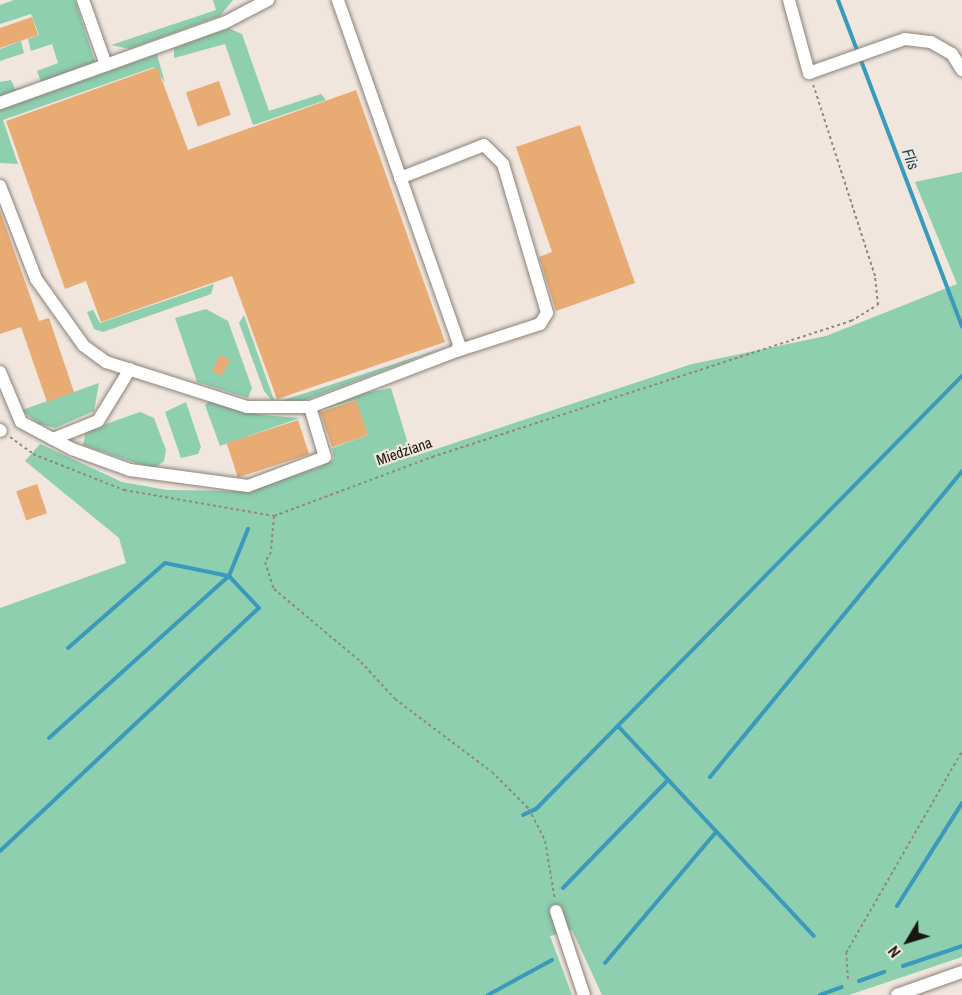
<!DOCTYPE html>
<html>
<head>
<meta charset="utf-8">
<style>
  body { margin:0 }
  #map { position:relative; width:962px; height:995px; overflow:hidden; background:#f0e6de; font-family:"Archivo Narrow",sans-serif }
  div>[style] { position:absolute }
  .green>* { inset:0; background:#8dcfaf }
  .stream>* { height:4px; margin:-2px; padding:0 2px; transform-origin:2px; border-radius:2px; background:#3b99bc }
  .building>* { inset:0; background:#e7ab73; transform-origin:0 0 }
  .path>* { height:2px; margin-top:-1px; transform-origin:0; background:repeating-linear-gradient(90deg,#908983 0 3px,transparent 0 6px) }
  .roads { filter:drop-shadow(0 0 2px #8a817a) drop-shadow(0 0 2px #8a817a) }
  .minor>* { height:12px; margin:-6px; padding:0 6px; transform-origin:6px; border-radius:6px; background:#fff }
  span { translate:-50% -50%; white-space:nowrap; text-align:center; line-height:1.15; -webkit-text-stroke:4.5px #f0e6de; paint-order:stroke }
  .street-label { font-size:15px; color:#191613 }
  .water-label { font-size:16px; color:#1c4554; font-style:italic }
  .north { position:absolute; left:878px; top:911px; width:60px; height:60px; -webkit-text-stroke:4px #f0e6de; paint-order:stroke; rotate:232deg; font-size:16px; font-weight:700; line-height:24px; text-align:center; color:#191613 }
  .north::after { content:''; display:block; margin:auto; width:21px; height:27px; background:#191613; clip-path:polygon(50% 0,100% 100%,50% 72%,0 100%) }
</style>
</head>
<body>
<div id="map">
  <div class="green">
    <i style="clip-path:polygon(14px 0,75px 0,95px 62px,41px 82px,37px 71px,58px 63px,52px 44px,31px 51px,28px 39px,39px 35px,31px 14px,0 24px,0 5px)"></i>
    <i style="clip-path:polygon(213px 0,233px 0,220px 16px,129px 49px,111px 45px,216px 10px)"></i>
    <i style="clip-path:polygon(228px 28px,242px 34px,269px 111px,321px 94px,326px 100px,253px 125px,225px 44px,174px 58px,174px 48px)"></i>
    <i style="clip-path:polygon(21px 41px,24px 53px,0 61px,0 49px)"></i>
    <i style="clip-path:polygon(157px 54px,165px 83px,154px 67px,3px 120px,18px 164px,0 163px,0 110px)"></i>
    <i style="clip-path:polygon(11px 80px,15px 89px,35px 85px,0 97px,0 82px)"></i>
    <i style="clip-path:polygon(962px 172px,962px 957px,849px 995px,602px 995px,572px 930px,550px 936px,572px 995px,0 995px,0 608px,126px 563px,119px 538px,25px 461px,40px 444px,122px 482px,167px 490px,247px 491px,322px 466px,334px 459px,332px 448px,368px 435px,355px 400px,318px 411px,364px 393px,391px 388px,412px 457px,692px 364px,826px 336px,957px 284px,915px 182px)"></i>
    <i style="clip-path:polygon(214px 284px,211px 294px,103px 332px,94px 329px,87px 312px,93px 310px,100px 323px)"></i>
    <i style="clip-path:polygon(206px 309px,228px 321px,252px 388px,248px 398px,197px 382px,175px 318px)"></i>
    <i style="clip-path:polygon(244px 315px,275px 403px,446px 347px,295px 404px,275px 404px,264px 391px,239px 323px)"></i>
    <i style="clip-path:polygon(99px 383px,94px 411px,55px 428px,39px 424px,22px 410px)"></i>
    <i style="clip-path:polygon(209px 401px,262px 415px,300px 418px,220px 446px,205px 405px)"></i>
    <i style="clip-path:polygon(186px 402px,201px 447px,198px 454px,181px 458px,165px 412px)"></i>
    <i style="clip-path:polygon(140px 412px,154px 418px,166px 450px,164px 461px,154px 469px,83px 445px,86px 431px)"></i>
  </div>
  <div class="stream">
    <i style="left:838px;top:0;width:349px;rotate:69.2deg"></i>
    <i style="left:68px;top:648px;width:129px;rotate:-41.2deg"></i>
    <i style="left:165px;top:563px;width:65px;rotate:11.5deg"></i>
    <i style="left:618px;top:726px;width:287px;rotate:47deg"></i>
    <i style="left:49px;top:738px;width:242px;rotate:-42deg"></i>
    <i style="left:710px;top:777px;width:396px;rotate:-50.5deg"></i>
    <i style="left:523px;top:815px;width:14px;rotate:-25deg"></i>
    <i style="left:536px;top:809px;width:607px;rotate:-45.47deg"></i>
    <i style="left:0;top:851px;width:355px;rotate:-43.2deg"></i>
    <i style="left:259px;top:608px;width:44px;rotate:-133.2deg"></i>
    <i style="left:229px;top:576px;width:51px;rotate:-68deg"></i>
    <i style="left:563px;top:888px;width:151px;rotate:-45.8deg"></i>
    <i style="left:897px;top:906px;width:122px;rotate:-57.7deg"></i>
    <i style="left:605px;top:963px;width:172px;rotate:-49.7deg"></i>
    <i style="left:903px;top:966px;width:62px;rotate:-18.7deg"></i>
    <i style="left:859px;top:981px;width:27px;rotate:-20deg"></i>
    <i style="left:488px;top:995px;width:73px;rotate:-28.7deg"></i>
    <i style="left:820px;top:995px;width:23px;rotate:-20deg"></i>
  </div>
  <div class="building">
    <i style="clip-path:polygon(32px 17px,38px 35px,0 48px,0 28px)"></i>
    <i style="clip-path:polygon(157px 67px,188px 150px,356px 90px,445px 342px,277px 399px,232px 276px,101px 322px,86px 281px,65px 289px,6px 121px)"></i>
    <i style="left:219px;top:81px;width:36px;height:35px;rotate:71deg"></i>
    <i style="clip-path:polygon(580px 125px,635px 283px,556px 311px,539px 257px,552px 252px,516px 147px)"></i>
    <i style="clip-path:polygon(0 211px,39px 321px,49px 318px,74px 392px,47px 402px,21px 327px,0 334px)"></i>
    <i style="left:220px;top:355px;width:11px;height:18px;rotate:27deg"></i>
    <i style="left:356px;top:400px;width:37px;height:38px;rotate:71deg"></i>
    <i style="left:298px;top:420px;width:36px;height:75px;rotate:72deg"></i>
    <i style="left:37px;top:484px;width:31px;height:22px;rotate:71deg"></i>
  </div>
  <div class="path">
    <i style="left:10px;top:437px;width:29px;rotate:36deg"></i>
    <i style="left:33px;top:454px;width:98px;rotate:21.6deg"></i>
    <i style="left:124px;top:490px;width:152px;rotate:9.8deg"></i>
    <i style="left:274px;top:516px;width:169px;rotate:-20.5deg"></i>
    <i style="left:432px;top:457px;width:441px;rotate:-18deg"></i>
    <i style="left:851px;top:321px;width:31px;rotate:-31deg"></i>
    <i style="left:878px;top:305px;width:29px;rotate:-96deg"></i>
    <i style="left:875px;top:276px;width:202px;rotate:-107.9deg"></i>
    <i style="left:274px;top:516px;width:36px;rotate:95deg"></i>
    <i style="left:271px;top:552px;width:12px;rotate:121deg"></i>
    <i style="left:265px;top:562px;width:28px;rotate:72deg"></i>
    <i style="left:274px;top:589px;width:114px;rotate:40deg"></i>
    <i style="left:361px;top:662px;width:50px;rotate:47.4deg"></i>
    <i style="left:395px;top:699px;width:121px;rotate:37deg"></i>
    <i style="left:492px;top:772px;width:52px;rotate:45deg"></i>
    <i style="left:529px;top:809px;width:36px;rotate:63deg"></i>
    <i style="left:545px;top:841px;width:60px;rotate:80.4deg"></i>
    <i style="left:848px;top:979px;width:26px;rotate:-94deg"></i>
    <i style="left:846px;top:953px;width:233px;rotate:-60.1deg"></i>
  </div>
  <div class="roads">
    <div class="minor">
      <i style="left:83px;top:0;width:69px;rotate:70.5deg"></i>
      <i style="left:789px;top:0;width:76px;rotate:74.7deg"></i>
      <i style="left:809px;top:73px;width:102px;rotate:-19.5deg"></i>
      <i style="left:905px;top:39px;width:26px;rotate:7deg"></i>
      <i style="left:931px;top:42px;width:24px;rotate:30deg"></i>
      <i style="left:952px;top:54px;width:19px;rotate:58deg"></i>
      <i style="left:0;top:103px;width:238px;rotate:-19.7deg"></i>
      <i style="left:224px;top:23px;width:50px;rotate:-27.6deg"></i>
      <i style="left:400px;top:178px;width:90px;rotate:-21.4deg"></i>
      <i style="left:484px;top:145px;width:27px;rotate:45deg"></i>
      <i style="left:503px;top:164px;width:155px;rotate:73.5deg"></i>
      <i style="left:547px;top:313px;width:13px;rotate:122deg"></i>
      <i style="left:540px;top:324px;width:87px;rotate:162deg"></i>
      <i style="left:0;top:186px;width:100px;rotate:68.8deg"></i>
      <i style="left:36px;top:279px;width:82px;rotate:54.4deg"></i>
      <i style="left:84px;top:346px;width:27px;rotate:36deg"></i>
      <i style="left:106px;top:362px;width:148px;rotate:17.7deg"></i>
      <i style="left:247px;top:407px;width:63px"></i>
      <i style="left:0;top:372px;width:54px;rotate:67.2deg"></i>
      <i style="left:21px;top:422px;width:58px;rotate:27.9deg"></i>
      <i style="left:72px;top:449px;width:62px;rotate:19.9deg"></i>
      <i style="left:130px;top:470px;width:119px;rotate:7.7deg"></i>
      <i style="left:248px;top:486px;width:82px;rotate:-20.6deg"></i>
      <i style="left:325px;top:457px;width:52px;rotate:-106.7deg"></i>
      <i style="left:310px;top:407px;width:157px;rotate:-20.9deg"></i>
      <i style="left:457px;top:351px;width:7px;rotate:-74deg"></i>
      <i style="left:459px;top:344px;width:365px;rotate:-109.4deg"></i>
      <i style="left:0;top:430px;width:1px;rotate:45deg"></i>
      <i style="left:53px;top:439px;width:48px;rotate:-21.8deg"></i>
      <i style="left:98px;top:421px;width:61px;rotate:-58.4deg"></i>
      <i style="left:556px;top:911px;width:89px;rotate:71.6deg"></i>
      <i style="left:897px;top:995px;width:69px;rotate:-19.5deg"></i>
    </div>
  </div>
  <div class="street-label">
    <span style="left:404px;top:451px;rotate:-19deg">Miedziana</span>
  </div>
  <div class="water-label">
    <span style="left:911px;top:159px;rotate:69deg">Flis</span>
  </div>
  <div class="north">N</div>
</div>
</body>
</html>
